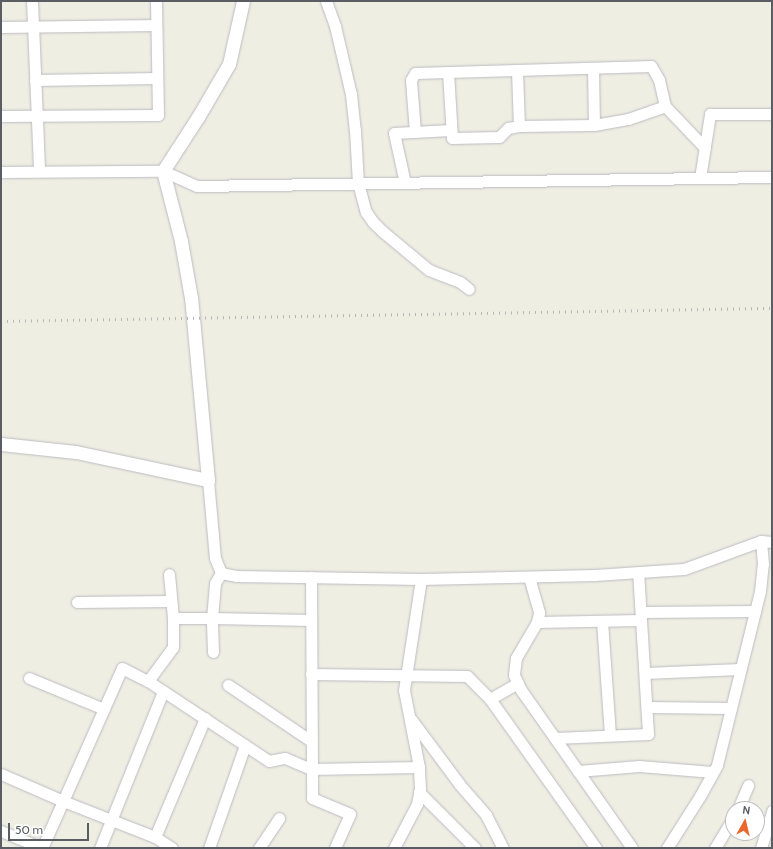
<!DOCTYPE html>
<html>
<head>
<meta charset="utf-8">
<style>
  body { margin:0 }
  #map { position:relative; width:773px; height:849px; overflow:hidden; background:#eeeee3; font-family:Cabin,sans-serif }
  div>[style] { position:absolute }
  .roads { filter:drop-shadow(0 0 1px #bbbbc2) drop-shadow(0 0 1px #bbbbc2) }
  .minor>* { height:11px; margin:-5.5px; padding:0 5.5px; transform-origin:5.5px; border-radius:5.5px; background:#fff }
  .tertiary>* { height:13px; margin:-6.5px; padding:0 6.5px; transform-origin:6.5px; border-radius:6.5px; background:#fff }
  .rail>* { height:3px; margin-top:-1.5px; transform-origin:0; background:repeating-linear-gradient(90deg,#b6b6b7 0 1px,transparent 0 6px) }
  span { translate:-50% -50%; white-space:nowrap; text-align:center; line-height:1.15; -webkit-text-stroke:4px #fff; paint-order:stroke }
  .frame { position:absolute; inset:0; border:2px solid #5b5d64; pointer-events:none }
  .north { position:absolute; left:725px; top:801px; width:40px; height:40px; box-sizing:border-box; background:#fff; border:1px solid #bdbec1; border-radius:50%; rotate:8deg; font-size:11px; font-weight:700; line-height:16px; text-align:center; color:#5b5d64 }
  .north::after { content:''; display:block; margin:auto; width:14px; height:18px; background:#ea662d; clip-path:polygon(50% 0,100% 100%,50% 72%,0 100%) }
  .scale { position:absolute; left:8px; top:823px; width:81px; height:18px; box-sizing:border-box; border:2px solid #5b5d64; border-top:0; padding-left:5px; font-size:12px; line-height:14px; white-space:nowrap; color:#5b5d64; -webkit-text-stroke:3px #fff; paint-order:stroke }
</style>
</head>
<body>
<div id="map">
  <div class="roads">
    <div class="minor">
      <i style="left:32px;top:1px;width:170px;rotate:87.6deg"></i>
      <i style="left:326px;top:1px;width:27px;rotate:70deg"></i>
      <i style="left:335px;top:26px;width:70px;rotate:76.8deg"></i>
      <i style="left:351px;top:94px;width:36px;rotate:84deg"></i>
      <i style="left:355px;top:130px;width:53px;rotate:86.8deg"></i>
      <i style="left:358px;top:183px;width:30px;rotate:75deg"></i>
      <i style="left:366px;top:212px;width:12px;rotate:55deg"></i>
      <i style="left:373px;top:222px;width:13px;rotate:45deg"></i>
      <i style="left:382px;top:231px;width:61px;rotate:39.7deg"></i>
      <i style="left:429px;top:270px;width:33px;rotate:21deg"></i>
      <i style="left:460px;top:282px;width:11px;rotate:38deg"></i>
      <i style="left:1px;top:27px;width:155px;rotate:-0.7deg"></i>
      <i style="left:593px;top:68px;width:57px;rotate:89deg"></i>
      <i style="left:517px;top:70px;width:56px;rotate:88deg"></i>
      <i style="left:448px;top:72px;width:66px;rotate:86.5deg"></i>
      <i style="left:452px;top:138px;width:47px;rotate:-1.2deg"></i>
      <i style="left:499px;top:137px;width:13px;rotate:-45deg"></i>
      <i style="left:508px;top:128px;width:11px;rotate:-10deg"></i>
      <i style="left:519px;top:126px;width:75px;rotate:-0.8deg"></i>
      <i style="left:594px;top:125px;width:35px;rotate:-10deg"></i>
      <i style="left:628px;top:119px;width:39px;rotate:-19deg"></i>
      <i style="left:35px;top:80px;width:122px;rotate:-0.9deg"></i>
      <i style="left:1px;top:116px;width:157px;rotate:-0.4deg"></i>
      <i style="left:158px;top:115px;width:114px;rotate:-91deg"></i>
      <i style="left:415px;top:132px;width:52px;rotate:-94.4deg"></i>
      <i style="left:411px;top:80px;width:8px;rotate:-60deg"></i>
      <i style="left:415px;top:73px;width:236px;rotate:-1.7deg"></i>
      <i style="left:651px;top:66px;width:16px;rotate:60deg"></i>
      <i style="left:659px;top:80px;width:27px;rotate:77deg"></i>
      <i style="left:665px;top:106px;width:58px;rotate:46.4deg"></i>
      <i style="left:1px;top:172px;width:162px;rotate:-0.4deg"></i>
      <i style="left:163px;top:171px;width:37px;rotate:24deg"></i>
      <i style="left:197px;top:186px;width:575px;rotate:-0.9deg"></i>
      <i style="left:700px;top:178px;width:65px;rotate:-81.1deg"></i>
      <i style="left:710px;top:114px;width:62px"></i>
      <i style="left:405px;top:183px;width:51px;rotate:-102.4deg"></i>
      <i style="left:394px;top:133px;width:57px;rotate:-3deg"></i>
      <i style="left:208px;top:480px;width:78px;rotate:84.9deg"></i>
      <i style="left:215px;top:558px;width:16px;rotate:68deg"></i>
      <i style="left:221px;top:573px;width:15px;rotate:11deg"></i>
      <i style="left:236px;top:576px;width:185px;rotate:0.9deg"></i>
      <i style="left:421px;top:579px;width:174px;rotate:-1.3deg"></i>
      <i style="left:595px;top:575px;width:89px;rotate:-3.9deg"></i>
      <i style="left:684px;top:569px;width:82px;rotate:-20deg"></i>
      <i style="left:761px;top:541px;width:11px;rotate:5deg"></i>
      <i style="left:311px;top:577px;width:221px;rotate:89.7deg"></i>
      <i style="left:312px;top:798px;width:41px;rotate:22.8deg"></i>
      <i style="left:350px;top:814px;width:37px;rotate:114deg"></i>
      <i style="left:529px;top:577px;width:37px;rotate:74deg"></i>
      <i style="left:539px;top:613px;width:9px;rotate:103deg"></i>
      <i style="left:537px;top:622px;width:42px;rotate:120.3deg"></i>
      <i style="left:516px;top:658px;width:17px;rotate:97deg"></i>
      <i style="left:514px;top:675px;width:17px;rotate:65deg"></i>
      <i style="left:521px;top:690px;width:193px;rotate:54.9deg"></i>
      <i style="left:77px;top:602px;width:94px;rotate:-0.6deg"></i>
      <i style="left:641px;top:612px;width:114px;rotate:-0.5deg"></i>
      <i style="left:173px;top:618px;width:39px"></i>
      <i style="left:212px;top:618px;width:35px;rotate:-85deg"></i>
      <i style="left:215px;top:583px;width:12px;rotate:-59deg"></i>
      <i style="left:602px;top:621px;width:113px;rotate:86deg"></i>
      <i style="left:537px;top:622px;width:104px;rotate:-1.1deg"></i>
      <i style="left:213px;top:652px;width:34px;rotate:-92deg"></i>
      <i style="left:212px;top:618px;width:99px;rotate:1.2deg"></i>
      <i style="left:645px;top:673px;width:95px;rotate:-2.4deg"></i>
      <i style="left:311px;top:674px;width:156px;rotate:0.7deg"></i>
      <i style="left:467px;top:676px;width:33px;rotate:45deg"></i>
      <i style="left:490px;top:699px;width:183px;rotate:54.6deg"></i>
      <i style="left:29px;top:678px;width:81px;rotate:22.5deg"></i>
      <i style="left:148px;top:681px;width:42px;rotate:-53.7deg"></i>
      <i style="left:173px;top:647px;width:29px;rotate:-90deg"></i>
      <i style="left:173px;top:618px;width:44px;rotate:-95.2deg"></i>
      <i style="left:228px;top:685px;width:100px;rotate:34deg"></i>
      <i style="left:490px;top:699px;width:32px;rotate:-30deg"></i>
      <i style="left:647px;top:707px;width:84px;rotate:0.7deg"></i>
      <i style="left:411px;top:719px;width:82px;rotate:53.4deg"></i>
      <i style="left:460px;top:785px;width:40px;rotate:49deg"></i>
      <i style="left:486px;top:815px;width:37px;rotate:63deg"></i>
      <i style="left:555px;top:738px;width:93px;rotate:-2.5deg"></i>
      <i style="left:648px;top:734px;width:162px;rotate:-93.5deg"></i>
      <i style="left:578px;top:771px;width:61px;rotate:-4.7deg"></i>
      <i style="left:639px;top:766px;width:74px;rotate:4.6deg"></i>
      <i style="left:1px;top:774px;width:68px;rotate:23.5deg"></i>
      <i style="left:63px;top:801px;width:145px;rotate:-66.1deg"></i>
      <i style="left:122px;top:668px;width:29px;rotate:27deg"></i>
      <i style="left:148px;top:681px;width:145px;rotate:33.5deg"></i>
      <i style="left:269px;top:761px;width:16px;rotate:-11deg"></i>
      <i style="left:285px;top:758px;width:28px;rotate:23deg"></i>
      <i style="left:311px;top:769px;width:108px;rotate:-1.1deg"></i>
      <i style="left:419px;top:792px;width:79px;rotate:45deg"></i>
      <i style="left:738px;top:809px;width:26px;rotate:-67deg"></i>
      <i style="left:1px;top:831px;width:44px;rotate:22.5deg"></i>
      <i style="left:155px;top:837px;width:129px;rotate:-67.2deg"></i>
      <i style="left:42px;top:848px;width:51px;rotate:-65.9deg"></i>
      <i style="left:63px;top:801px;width:99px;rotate:21.4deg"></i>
      <i style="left:155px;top:837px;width:20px;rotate:33deg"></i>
      <i style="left:100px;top:848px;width:169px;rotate:-68.1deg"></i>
      <i style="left:209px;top:848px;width:109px;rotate:-70.7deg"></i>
      <i style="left:259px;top:848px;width:36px;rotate:-56deg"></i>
      <i style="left:394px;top:848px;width:50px;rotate:-62.4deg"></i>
      <i style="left:417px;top:804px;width:15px;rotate:-79deg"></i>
      <i style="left:420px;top:789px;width:22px;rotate:-93deg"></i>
      <i style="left:419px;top:767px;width:78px;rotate:-101deg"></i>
      <i style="left:404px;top:690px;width:112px;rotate:-81.3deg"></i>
      <i style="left:667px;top:848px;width:62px;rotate:-57.6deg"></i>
      <i style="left:700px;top:796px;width:35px;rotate:-61deg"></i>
      <i style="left:717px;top:765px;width:179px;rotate:-76.1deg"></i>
      <i style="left:760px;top:591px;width:27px;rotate:-84deg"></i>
      <i style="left:763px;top:564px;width:23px;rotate:-95deg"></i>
      <i style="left:715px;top:848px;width:35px;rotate:-59deg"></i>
      <i style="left:761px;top:848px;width:39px;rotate:-73deg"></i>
    </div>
    <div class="tertiary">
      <i style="left:1px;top:444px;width:75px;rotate:6.1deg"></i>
      <i style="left:76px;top:452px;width:135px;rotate:12deg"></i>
      <i style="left:208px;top:480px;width:183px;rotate:-95.3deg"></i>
      <i style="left:191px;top:298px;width:58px;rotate:-100deg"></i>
      <i style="left:181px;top:241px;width:72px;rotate:-104.4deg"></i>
      <i style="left:163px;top:171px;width:64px;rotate:-57.1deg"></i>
      <i style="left:198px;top:117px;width:61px;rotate:-59.7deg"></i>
      <i style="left:229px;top:64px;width:65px;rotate:-77.5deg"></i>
    </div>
  </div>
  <div class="rail">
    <i style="left:1px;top:321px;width:771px;rotate:-0.97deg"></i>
  </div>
  <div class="frame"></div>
  <div class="north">N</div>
  <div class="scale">50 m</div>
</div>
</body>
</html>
